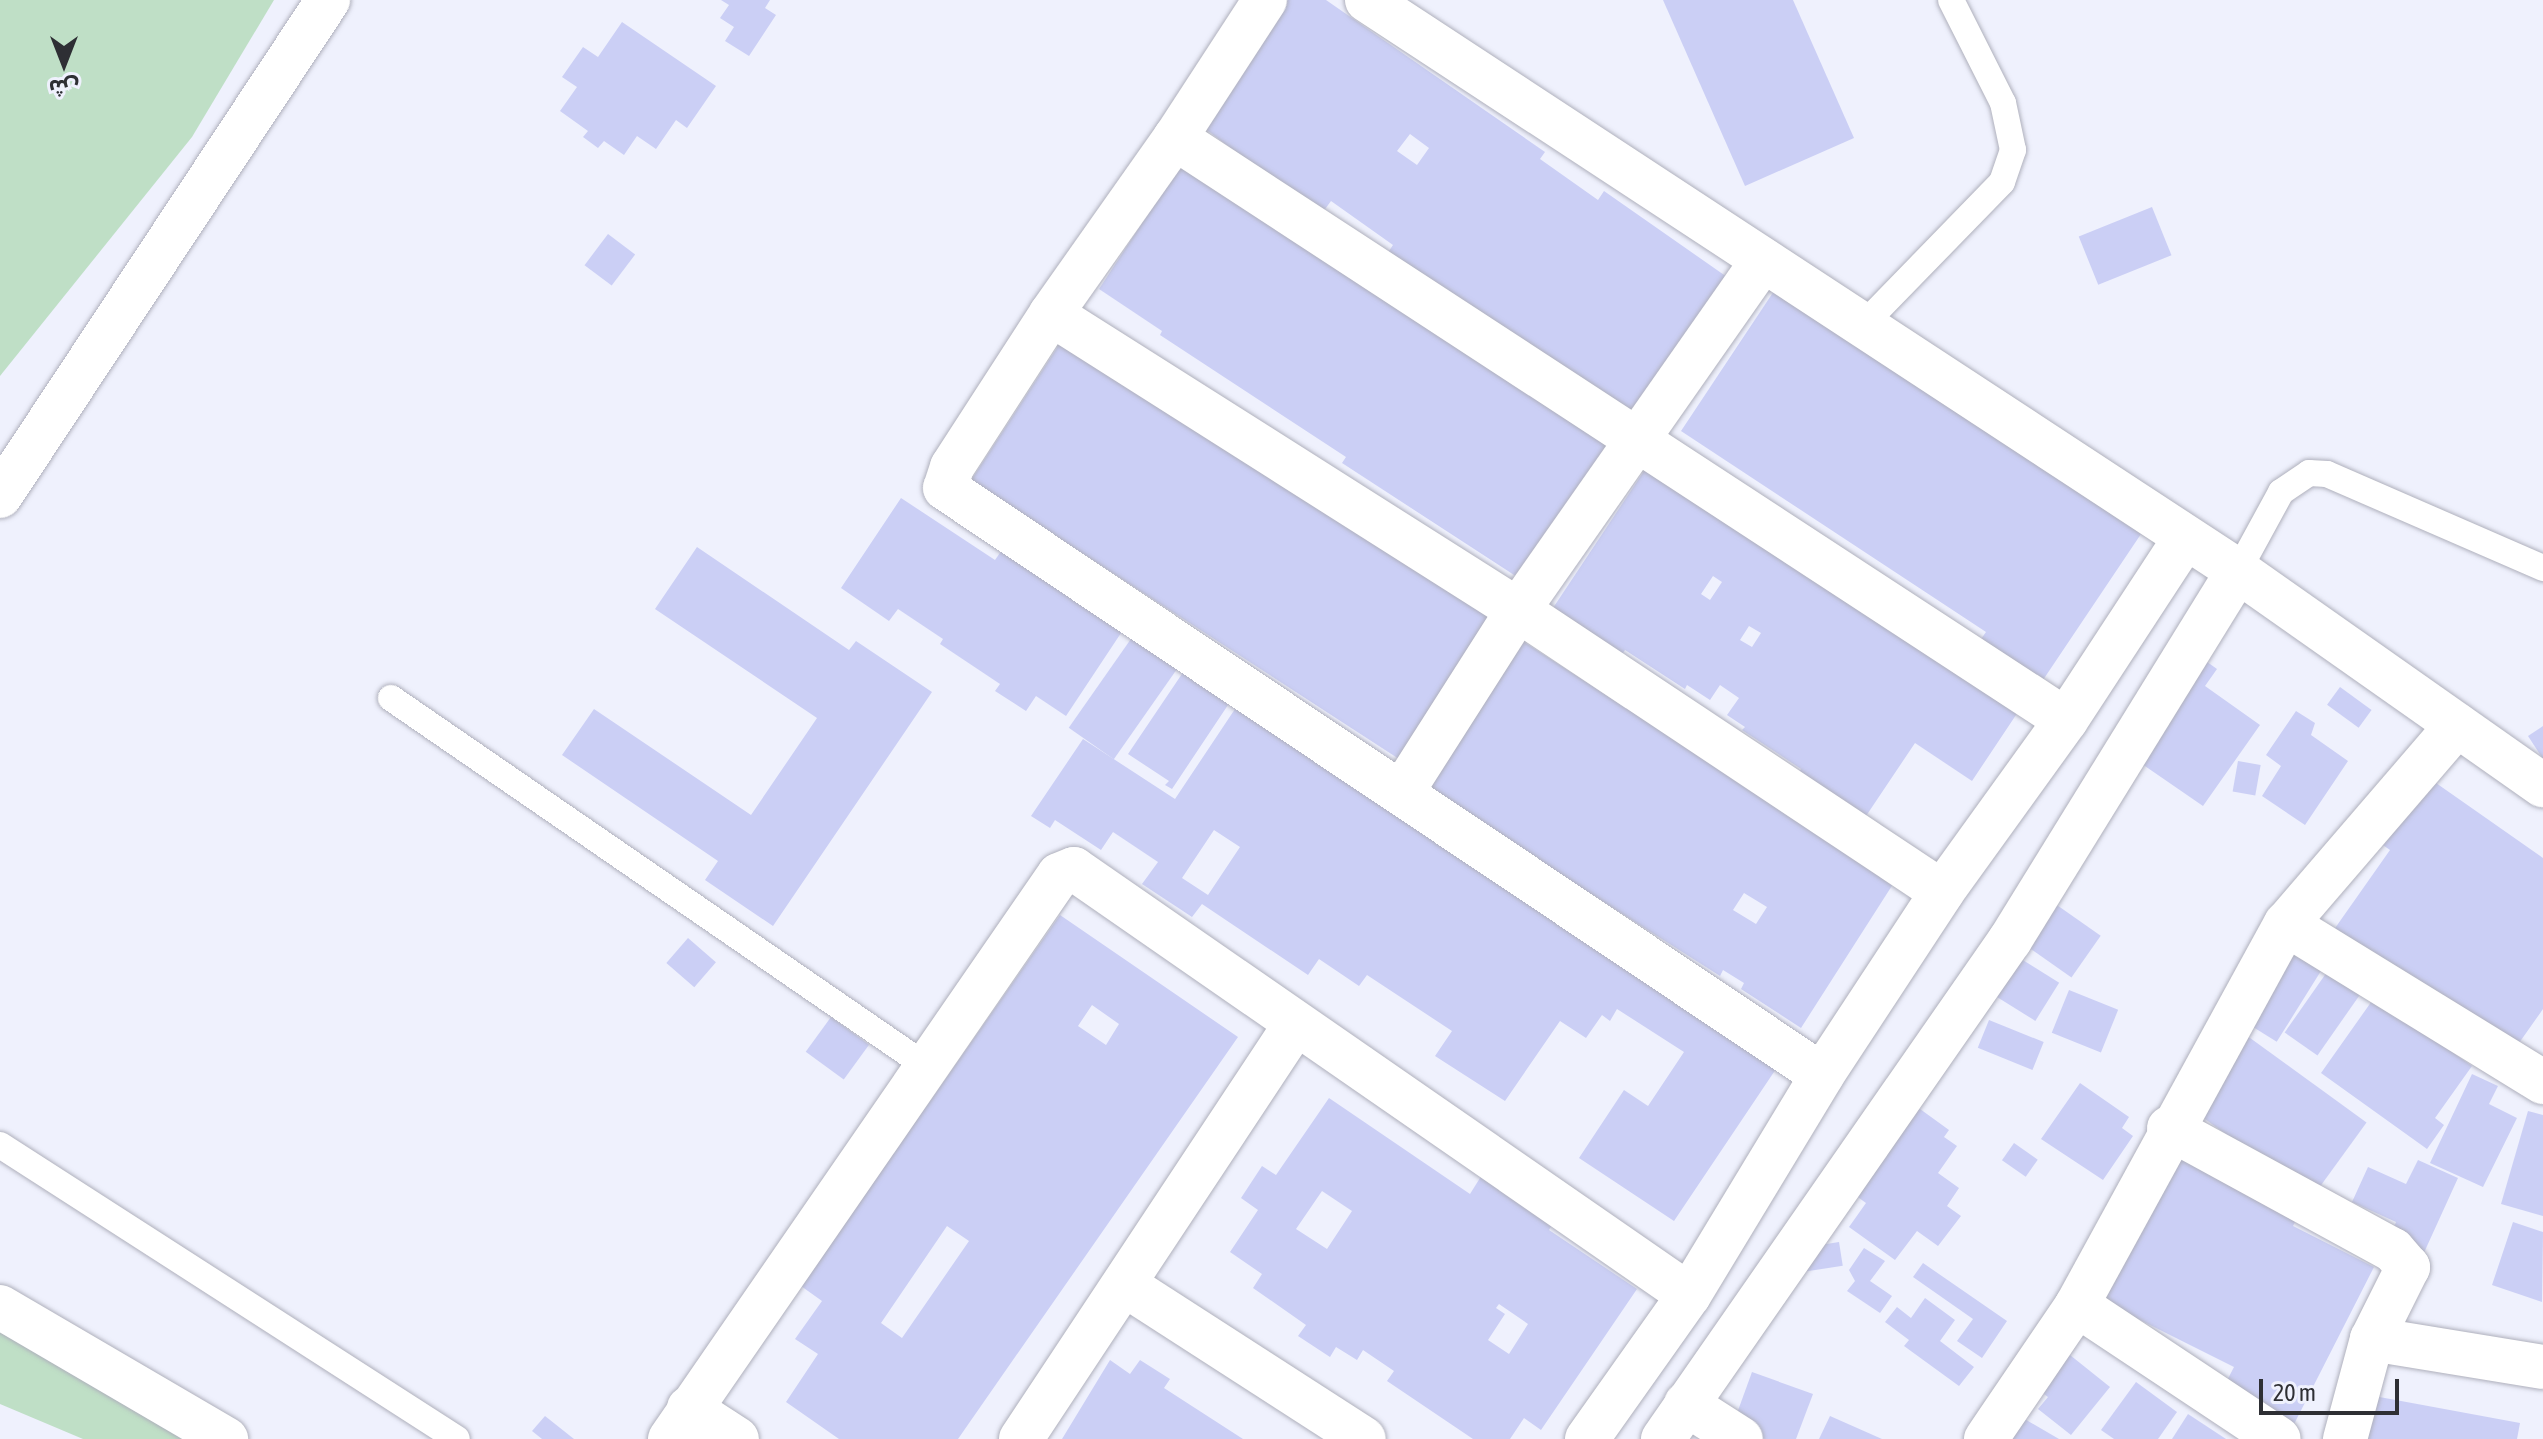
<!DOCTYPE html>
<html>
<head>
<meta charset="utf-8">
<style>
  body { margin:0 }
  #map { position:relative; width:2543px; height:1439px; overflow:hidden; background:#eff1fd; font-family:"Asap Condensed","Noto Sans Arabic",sans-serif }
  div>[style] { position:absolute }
  .green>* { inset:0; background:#bfdfc6 }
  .building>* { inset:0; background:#cbcff5; transform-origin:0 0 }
  .roads { filter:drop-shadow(0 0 2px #afb0bc) drop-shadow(0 0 2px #afb0bc) }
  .lane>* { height:26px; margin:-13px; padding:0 13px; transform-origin:13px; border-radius:13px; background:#fff }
  .street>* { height:44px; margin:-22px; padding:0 22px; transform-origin:22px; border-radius:22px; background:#fff }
  .highway>* { height:44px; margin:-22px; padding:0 22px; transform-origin:22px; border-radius:22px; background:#fff }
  span { translate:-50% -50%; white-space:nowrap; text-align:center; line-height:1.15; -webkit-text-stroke:6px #eff1fd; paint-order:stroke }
  .north { position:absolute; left:24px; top:24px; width:80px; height:80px; -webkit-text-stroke:6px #eff1fd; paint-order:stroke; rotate:180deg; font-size:22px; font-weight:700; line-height:32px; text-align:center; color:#2e2f34 }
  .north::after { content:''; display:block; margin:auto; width:28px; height:36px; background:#2e2f34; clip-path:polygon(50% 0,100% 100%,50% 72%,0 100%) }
  .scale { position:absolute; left:2259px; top:1379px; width:140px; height:36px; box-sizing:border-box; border:4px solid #2e2f34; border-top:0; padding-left:10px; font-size:24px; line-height:28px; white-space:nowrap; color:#2e2f34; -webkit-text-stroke:6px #eff1fd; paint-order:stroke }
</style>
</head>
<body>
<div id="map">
  <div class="green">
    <i style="clip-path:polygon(0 0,274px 0,192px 137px,0 376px)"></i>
    <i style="clip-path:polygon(0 1326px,196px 1439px,83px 1439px,0 1404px)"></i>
  </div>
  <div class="building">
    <i style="clip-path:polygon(721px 0,770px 0,765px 8px,776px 15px,749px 56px,725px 41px,734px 27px,720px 18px,729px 5px)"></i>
    <i style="clip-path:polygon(evenodd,1286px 0,1326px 0,1545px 152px,1540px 159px,1598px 200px,1604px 191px,1727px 277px,1630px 416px,1387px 254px,1393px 245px,1331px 201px,1320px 216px,1199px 124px,1286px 0,1410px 134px,1429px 148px,1417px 165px,1397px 151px,1410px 134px)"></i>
    <i style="clip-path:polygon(1663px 0,1793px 0,1854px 138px,1745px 186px)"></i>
    <i style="clip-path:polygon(622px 22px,716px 86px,687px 128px,676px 120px,656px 149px,637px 136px,624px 155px,604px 141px,598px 148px,583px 137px,588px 131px,560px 111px,577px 87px,562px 77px,583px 47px,598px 57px)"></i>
    <i style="clip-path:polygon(1184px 159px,1619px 446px,1528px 584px,1342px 463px,1346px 457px,1160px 335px,1162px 331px,1099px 289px)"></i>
    <i style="left:2152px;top:207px;width:52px;height:79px;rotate:68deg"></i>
    <i style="left:608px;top:234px;width:34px;height:39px;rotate:37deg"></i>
    <i style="clip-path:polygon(1774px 291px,2141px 534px,2043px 680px,1981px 639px,1986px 632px,1681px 431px)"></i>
    <i style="left:1066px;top:334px;width:519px;height:175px;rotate:33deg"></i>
    <i style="clip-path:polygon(evenodd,1646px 468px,2018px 712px,1972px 781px,1915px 743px,1862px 822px,1795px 778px,1801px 769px,1742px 730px,1745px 727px,1727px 715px,1739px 698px,1720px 685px,1710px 700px,1687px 685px,1685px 689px,1625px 650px,1619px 659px,1549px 614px,1646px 468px,1713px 576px,1722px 582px,1710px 600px,1701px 594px,1713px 576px,1646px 468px,1749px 626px,1761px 633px,1752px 647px,1740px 640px,1749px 626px)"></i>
    <i style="clip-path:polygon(901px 498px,995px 560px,1002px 550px,1123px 630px,1066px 716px,1036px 696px,1026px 711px,995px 691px,1000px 684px,940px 644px,943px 639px,898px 609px,889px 621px,841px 588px)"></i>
    <i style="clip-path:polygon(697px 547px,849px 650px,856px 641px,932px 692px,773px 926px,705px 880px,718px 861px,562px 755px,594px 709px,751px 815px,817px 718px,655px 609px)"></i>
    <i style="left:1133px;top:636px;width:55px;height:112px;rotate:35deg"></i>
    <i style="clip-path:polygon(evenodd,1524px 642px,1895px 881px,1801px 1028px,1741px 989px,1744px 983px,1723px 970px,1720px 976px,1428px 790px,1524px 642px,1744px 893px,1767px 907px,1756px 924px,1733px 910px,1744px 893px)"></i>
    <i style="clip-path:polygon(2196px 654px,2217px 669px,2205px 686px,2260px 725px,2203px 806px,2126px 753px)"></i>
    <i style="clip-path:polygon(1190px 662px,1236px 693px,1172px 789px,1165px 785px,1169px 781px,1128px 754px)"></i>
    <i style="left:2340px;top:687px;width:39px;height:22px;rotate:36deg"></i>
    <i style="clip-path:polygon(evenodd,1243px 697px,1782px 1060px,1674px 1221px,1579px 1158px,1624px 1090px,1648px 1106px,1684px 1052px,1617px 1009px,1610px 1021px,1602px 1015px,1586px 1038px,1560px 1021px,1505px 1101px,1435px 1056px,1452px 1031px,1367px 975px,1359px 986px,1319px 959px,1308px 975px,1202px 904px,1192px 917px,1142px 884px,1158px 862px,1113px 832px,1101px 850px,1055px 820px,1050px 828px,1031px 816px,1083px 739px,1175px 799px,1243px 697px,1214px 830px,1240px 847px,1208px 895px,1182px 878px,1214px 830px)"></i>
    <i style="clip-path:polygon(2296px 711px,2315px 723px,2311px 735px,2348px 761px,2305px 825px,2262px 796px,2281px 766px,2266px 755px)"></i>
    <i style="clip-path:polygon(2543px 726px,2543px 759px,2528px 736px)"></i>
    <i style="left:2238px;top:761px;width:23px;height:31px;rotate:10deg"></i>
    <i style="clip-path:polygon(2426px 776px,2543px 858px,2543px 1009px,2512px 1053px,2333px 931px,2390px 850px,2380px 843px)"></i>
    <i style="left:2054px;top:903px;width:57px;height:51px;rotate:35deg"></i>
    <i style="clip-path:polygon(evenodd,1060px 915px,1238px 1037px,958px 1439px,839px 1439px,786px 1402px,818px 1354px,795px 1339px,822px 1301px,801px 1286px,1060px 915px,1092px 1005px,1119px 1024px,1106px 1045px,1078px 1026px,1092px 1005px,1060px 915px,947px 1226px,969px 1241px,902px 1338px,881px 1323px,947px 1226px)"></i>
    <i style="left:688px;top:938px;width:37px;height:33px;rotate:41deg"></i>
    <i style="left:2296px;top:943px;width:36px;height:94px;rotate:32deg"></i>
    <i style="left:2010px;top:952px;width:58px;height:45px;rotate:32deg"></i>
    <i style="left:2334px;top:962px;width:40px;height:86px;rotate:35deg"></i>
    <i style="left:2069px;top:990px;width:53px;height:46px;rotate:22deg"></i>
    <i style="clip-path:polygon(2374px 998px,2472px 1066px,2435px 1118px,2444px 1125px,2427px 1149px,2321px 1073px)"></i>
    <i style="left:831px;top:1017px;width:47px;height:43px;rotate:36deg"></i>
    <i style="left:1989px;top:1020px;width:59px;height:30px;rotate:22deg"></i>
    <i style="left:2246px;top:1035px;width:149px;height:92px;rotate:36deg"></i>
    <i style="clip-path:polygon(2472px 1074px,2498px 1086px,2489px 1104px,2517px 1118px,2483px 1187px,2430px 1163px)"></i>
    <i style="clip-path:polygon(2080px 1083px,2129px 1117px,2122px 1128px,2133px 1136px,2103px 1180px,2041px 1139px)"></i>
    <i style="clip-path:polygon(evenodd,1329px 1098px,1470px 1194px,1485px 1170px,1556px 1218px,1549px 1230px,1637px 1289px,1541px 1430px,1524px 1418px,1510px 1439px,1473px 1439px,1387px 1381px,1394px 1371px,1363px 1350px,1357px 1360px,1336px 1347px,1330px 1357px,1298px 1336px,1306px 1325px,1253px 1288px,1262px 1274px,1230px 1252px,1258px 1210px,1241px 1198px,1262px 1166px,1276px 1175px,1329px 1098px,1322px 1191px,1352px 1211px,1327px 1249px,1296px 1229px,1322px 1191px,1329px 1098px,1499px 1304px,1528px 1324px,1509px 1354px,1488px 1340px,1505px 1314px,1496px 1308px,1499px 1304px)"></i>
    <i style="clip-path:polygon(1909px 1101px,1949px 1130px,1944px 1137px,1957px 1146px,1938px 1173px,1959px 1188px,1947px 1206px,1961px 1216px,1938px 1246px,1917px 1231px,1895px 1260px,1849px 1227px,1866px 1203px,1855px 1195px)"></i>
    <i style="clip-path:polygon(2528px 1111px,2543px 1115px,2543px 1216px,2501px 1204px)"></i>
    <i style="left:2014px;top:1143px;width:29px;height:21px;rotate:35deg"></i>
    <i style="clip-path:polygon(2171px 1146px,2300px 1212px,2293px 1226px,2374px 1267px,2289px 1434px,2218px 1398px,2234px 1367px,2088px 1294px)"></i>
    <i style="clip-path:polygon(2418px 1160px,2458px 1178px,2422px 1257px,2388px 1240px,2396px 1222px,2352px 1202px,2368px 1167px,2406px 1184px)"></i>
    <i style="clip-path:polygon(2513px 1222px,2543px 1232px,2542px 1302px,2492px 1285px)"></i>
    <i style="left:1839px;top:1242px;width:24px;height:36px;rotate:81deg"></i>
    <i style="clip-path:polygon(1864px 1248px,1885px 1261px,1870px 1281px,1892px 1296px,1880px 1313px,1847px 1291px,1855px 1281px,1849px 1270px)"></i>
    <i style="clip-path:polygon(1923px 1263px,2007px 1321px,1982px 1358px,1957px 1341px,1973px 1319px,1913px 1277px)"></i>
    <i style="clip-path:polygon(1925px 1298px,1955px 1320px,1940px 1341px,1974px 1367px,1959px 1386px,1904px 1346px,1909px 1340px,1885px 1322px,1897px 1307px,1911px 1318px)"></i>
    <i style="clip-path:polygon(2070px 1355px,2110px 1387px,2071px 1435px,2038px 1409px,2048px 1397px,2040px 1391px)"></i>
    <i style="clip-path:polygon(1110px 1360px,1130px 1374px,1140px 1360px,1170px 1379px,1164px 1388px,1243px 1439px,1062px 1439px)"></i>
    <i style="clip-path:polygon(1752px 1372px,1813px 1394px,1796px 1439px,1765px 1439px,1732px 1427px)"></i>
    <i style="clip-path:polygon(2136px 1382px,2177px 1412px,2158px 1439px,2114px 1439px,2101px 1430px)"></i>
    <i style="clip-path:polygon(2374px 1396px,2520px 1423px,2517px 1439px,2366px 1439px)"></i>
    <i style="clip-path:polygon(2016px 1414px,2059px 1439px,2001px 1439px)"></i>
    <i style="clip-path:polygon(2188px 1414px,2226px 1439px,2172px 1439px)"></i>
    <i style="clip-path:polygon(545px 1416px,574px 1439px,542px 1439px,532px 1431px)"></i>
    <i style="clip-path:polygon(1830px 1416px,1882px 1439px,1819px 1439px)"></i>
  </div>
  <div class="roads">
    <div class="lane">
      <i style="left:1863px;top:325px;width:199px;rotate:-45.8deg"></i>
      <i style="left:2002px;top:182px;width:34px;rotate:-71deg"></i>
      <i style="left:2013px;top:150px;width:48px;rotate:-102deg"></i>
      <i style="left:2003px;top:103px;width:115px;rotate:-116.8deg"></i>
      <i style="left:2238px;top:571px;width:90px;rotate:-61.4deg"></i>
      <i style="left:2281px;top:492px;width:34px;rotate:-34deg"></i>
      <i style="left:2309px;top:473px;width:18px;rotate:3deg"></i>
      <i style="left:2327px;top:474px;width:236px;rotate:23.5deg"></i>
      <i style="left:391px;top:698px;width:649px;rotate:34.52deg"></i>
      <i style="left:0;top:1145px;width:543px;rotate:32.75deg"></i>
    </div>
    <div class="street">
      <i style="left:1265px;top:0;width:165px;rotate:123.1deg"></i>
      <i style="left:1175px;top:138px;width:215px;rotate:125.2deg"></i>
      <i style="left:1051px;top:314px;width:182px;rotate:122.9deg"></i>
      <i style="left:952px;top:467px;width:22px;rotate:108deg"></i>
      <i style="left:945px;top:488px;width:1055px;rotate:33.8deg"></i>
      <i style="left:1367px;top:0;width:1041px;rotate:33.25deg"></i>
      <i style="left:2238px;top:571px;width:373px;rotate:35.1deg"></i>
      <i style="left:1175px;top:138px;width:1064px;rotate:33.15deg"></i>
      <i style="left:1051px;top:314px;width:553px;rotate:32.37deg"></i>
      <i style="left:1518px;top:610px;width:509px;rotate:33.63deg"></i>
      <i style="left:0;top:496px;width:595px;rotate:-56.52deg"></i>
      <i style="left:1402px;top:792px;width:216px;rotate:-57.5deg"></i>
      <i style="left:1518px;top:610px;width:427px;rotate:-55deg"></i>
      <i style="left:2286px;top:924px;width:302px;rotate:31.6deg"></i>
      <i style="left:2169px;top:1128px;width:255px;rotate:28.6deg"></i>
      <i style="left:2393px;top:1250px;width:23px;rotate:49deg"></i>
      <i style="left:2408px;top:1267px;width:80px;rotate:116.6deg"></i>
      <i style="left:2372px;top:1339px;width:104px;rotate:105.1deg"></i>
      <i style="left:1125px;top:1285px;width:284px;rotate:32.8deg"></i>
      <i style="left:2077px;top:1305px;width:242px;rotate:33.6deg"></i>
      <i style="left:2372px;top:1339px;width:173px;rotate:9.3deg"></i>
      <i style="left:1686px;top:1404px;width:65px;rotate:32.5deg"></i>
      <i style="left:689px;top:1408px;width:57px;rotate:32.9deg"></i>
      <i style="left:670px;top:1439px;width:685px;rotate:-55.41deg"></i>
      <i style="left:1059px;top:875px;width:16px;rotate:-22deg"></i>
      <i style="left:1074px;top:869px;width:748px;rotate:34.71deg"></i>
      <i style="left:1021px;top:1439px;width:498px;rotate:-56.5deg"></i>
      <i style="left:1587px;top:1439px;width:176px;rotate:-54.7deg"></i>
      <i style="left:1689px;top:1295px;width:257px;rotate:-58.8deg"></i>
      <i style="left:1822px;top:1075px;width:219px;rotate:-56.7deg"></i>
      <i style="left:1942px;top:892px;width:212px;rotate:-54.2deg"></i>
      <i style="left:2066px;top:720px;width:217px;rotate:-56.8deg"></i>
      <i style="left:1663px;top:1439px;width:608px;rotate:-55.19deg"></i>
      <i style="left:2010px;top:940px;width:434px;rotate:-58.3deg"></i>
      <i style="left:1986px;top:1439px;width:162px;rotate:-55.8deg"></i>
      <i style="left:2077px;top:1305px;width:435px;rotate:-61.3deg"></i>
      <i style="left:2286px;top:924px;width:262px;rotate:-49.3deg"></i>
    </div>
    <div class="highway">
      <i style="left:0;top:1307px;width:262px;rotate:30.3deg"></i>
    </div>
  </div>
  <div class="north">ش</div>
  <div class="scale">20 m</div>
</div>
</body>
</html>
